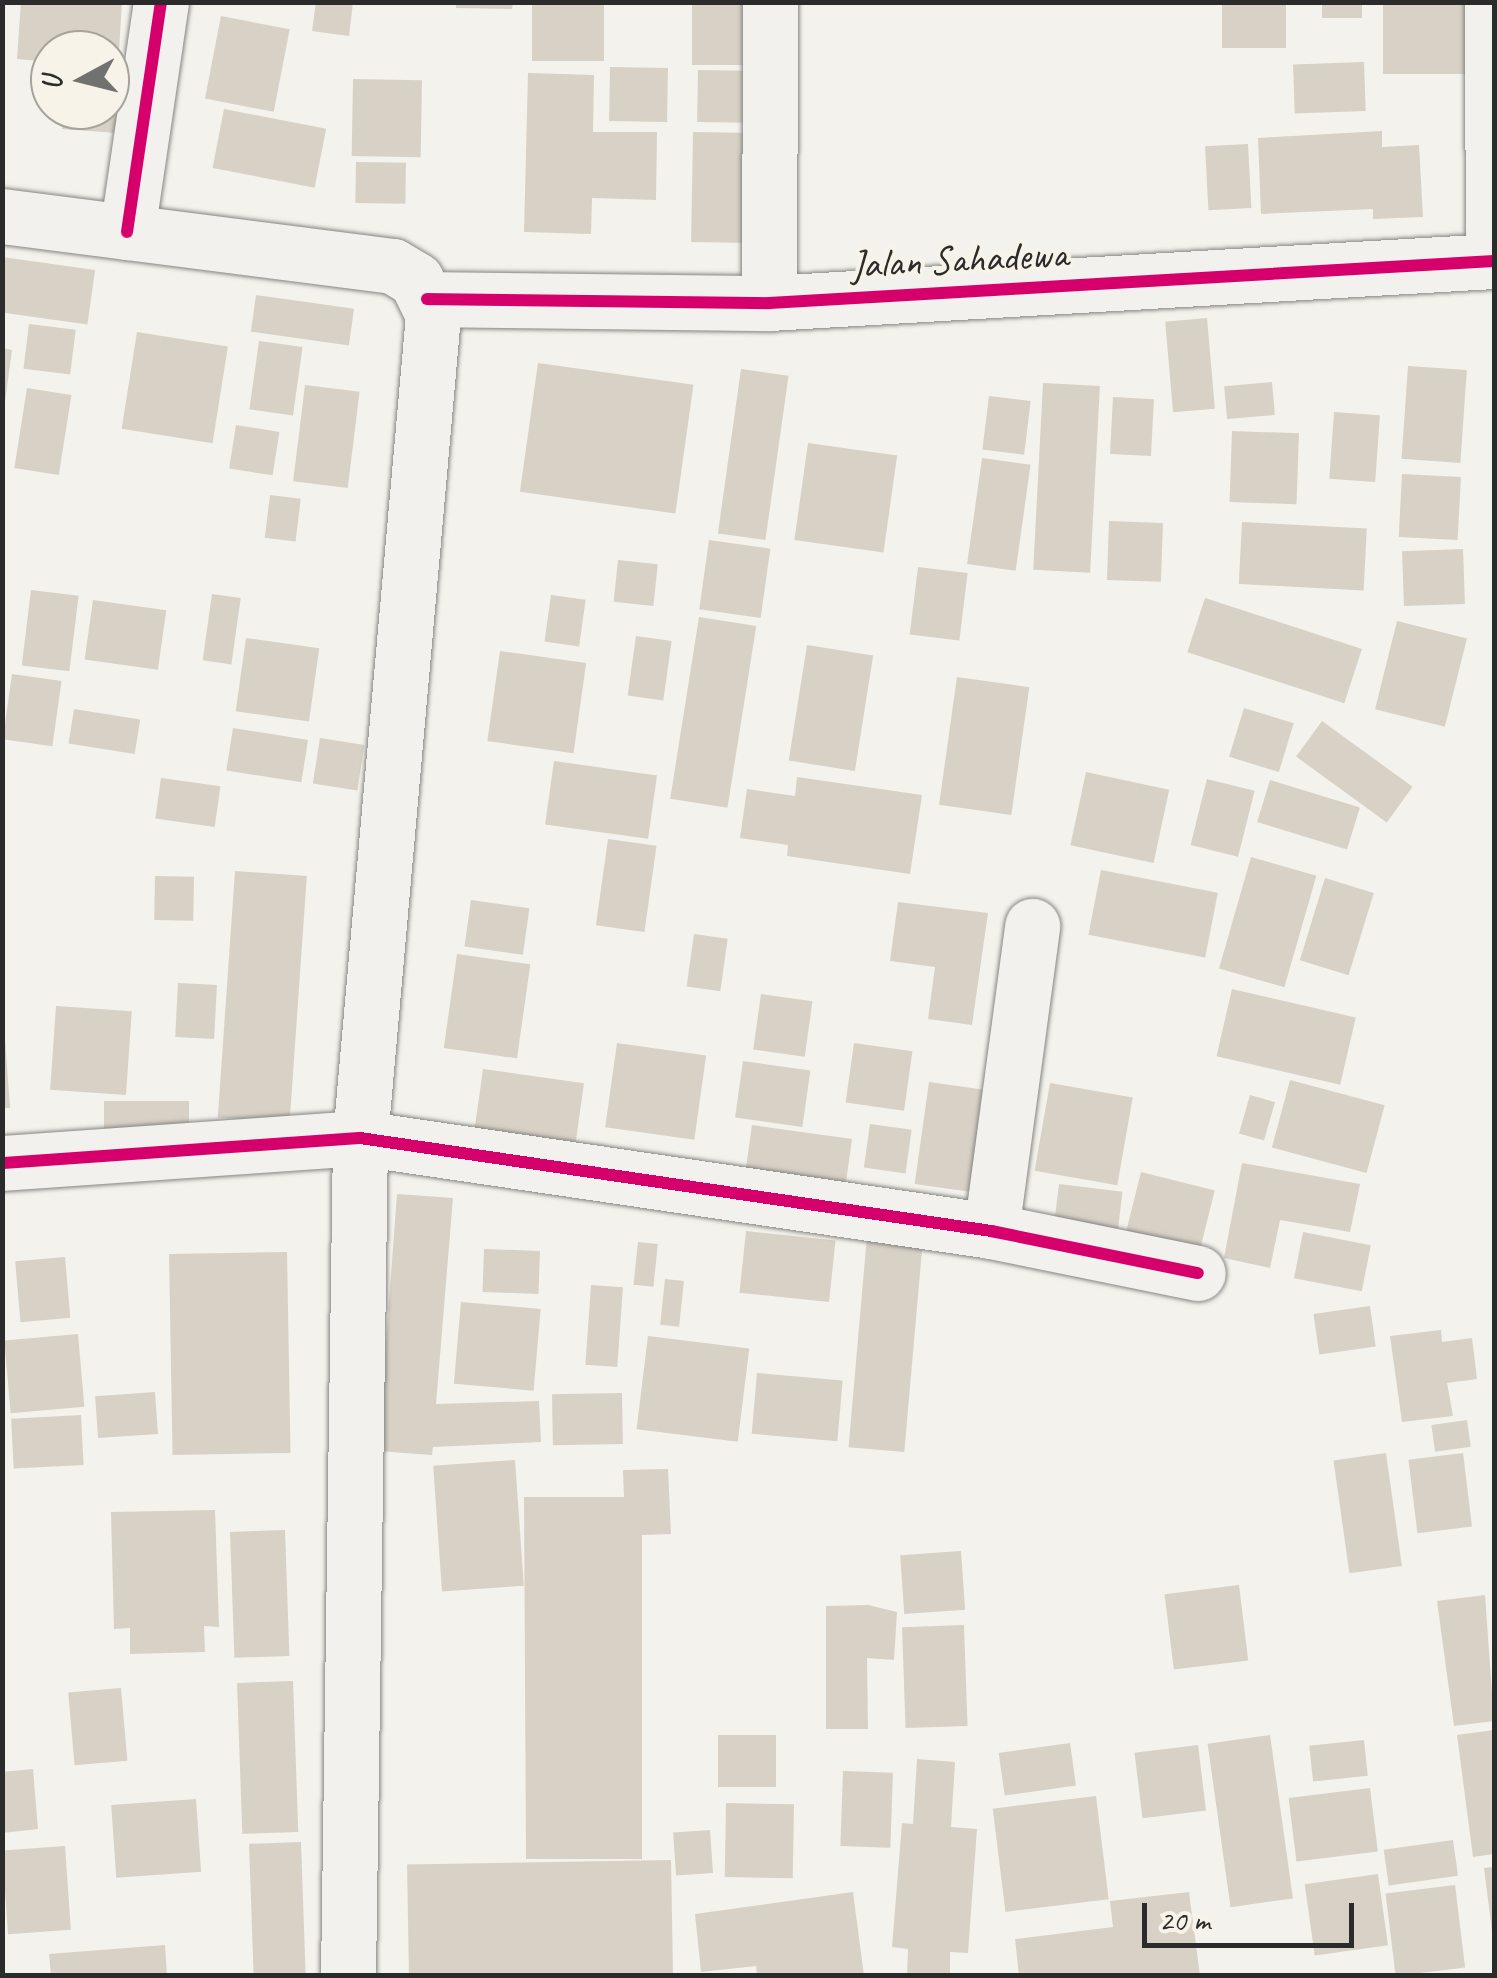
<!DOCTYPE html>
<html>
<head>
<meta charset="utf-8">
<style>
  body { margin:0 }
  #map { position:relative; width:1497px; height:1978px; overflow:hidden; background:#f4f2ec; font-family:Caveat,sans-serif }
  div>[style] { position:absolute }
  .building>* { inset:0; background:#d8d1c6; transform-origin:0 0 }
  .roads { filter:drop-shadow(0 0 2px #858582) drop-shadow(0 0 2px #858582) }
  .minor>* { height:55px; margin:-27.5px; padding:0 27.5px; transform-origin:27.5px; border-radius:27.5px; background:#f2f1ed }
  .major>* { height:55px; margin:-27.5px; padding:0 27.5px; transform-origin:27.5px; border-radius:27.5px; background:#f2f1ed }
  .cycleway>* { height:12px; margin:-6px; padding:0 6px; transform-origin:6px; border-radius:6px; background:#d6006c }
  span { translate:-50% -50%; white-space:nowrap; text-align:center; line-height:1.15; -webkit-text-stroke:8px #f7f3e8; paint-order:stroke }
  .street-label { font-size:40px; color:#2b2b2b }
  .frame { position:absolute; inset:0; border:5px solid #2b2b2b; pointer-events:none }
  .north { position:absolute; left:30px; top:30px; width:100px; height:100px; box-sizing:border-box; background:#f7f3e8; border:2px solid #a5a39c; border-radius:50%; rotate:263deg; font-size:28px; font-weight:700; line-height:40px; text-align:center; color:#2b2b2b }
  .north::after { content:''; display:block; margin:auto; width:35px; height:45px; background:#71716f; clip-path:polygon(50% 0,100% 100%,50% 72%,0 100%) }
  .scale { position:absolute; left:1142px; top:1903px; width:212px; height:45px; box-sizing:border-box; border:5px solid #2b2b2b; border-top:0; padding-left:12px; font-size:30px; line-height:35px; white-space:nowrap; color:#2b2b2b; -webkit-text-stroke:8px #f7f3e8; paint-order:stroke }
</style>
</head>
<body>
<div id="map">
  <div class="building">
    <i style="clip-path:polygon(21px 2px,122px 2px,119px 51px,60px 47px,50px 50px,50px 62px,17px 59px)"></i>
    <i style="clip-path:polygon(316px 2px,353px 2px,349px 36px,312px 31px)"></i>
    <i style="clip-path:polygon(456px 2px,513px 2px,512px 9px,456px 8px)"></i>
    <i style="left:532px;top:2px;width:72px;height:59px"></i>
    <i style="left:692px;top:2px;width:63px;height:63px"></i>
    <i style="left:1222px;top:2px;width:64px;height:46px"></i>
    <i style="left:1322px;top:2px;width:40px;height:16px"></i>
    <i style="left:1383px;top:2px;width:82px;height:72px"></i>
    <i style="left:221px;top:16px;width:70px;height:84px;rotate:11deg"></i>
    <i style="clip-path:polygon(110px 62px,135px 64px,130px 134px,62px 129px,64px 110px,110px 110px)"></i>
    <i style="left:1364px;top:62px;width:49px;height:71px;rotate:88deg"></i>
    <i style="left:610px;top:67px;width:58px;height:54px;rotate:1deg"></i>
    <i style="left:698px;top:70px;width:49px;height:52px;rotate:1deg"></i>
    <i style="clip-path:polygon(528px 73px,594px 75px,593px 132px,657px 132px,656px 200px,592px 198px,591px 234px,524px 232px)"></i>
    <i style="left:353px;top:79px;width:69px;height:77px;rotate:1deg"></i>
    <i style="left:224px;top:109px;width:104px;height:60px;rotate:11deg"></i>
    <i style="clip-path:polygon(1382px 131px,1382px 147px,1419px 145px,1423px 217px,1373px 219px,1373px 209px,1261px 214px,1258px 138px)"></i>
    <i style="left:693px;top:132px;width:61px;height:110px;rotate:1deg"></i>
    <i style="left:1248px;top:144px;width:64px;height:43px;rotate:87deg"></i>
    <i style="left:356px;top:162px;width:50px;height:41px;rotate:1deg"></i>
    <i style="left:2px;top:257px;width:94px;height:55px;rotate:8deg"></i>
    <i style="left:256px;top:295px;width:99px;height:37px;rotate:8deg"></i>
    <i style="left:1207px;top:318px;width:91px;height:42px;rotate:85deg"></i>
    <i style="left:29px;top:324px;width:47px;height:45px;rotate:7deg"></i>
    <i style="left:137px;top:332px;width:92px;height:98px;rotate:9deg"></i>
    <i style="left:259px;top:341px;width:44px;height:69px;rotate:8deg"></i>
    <i style="clip-path:polygon(2px 348px,12px 350px,5px 402px,2px 402px)"></i>
    <i style="left:538px;top:363px;width:157px;height:130px;rotate:8deg"></i>
    <i style="left:1408px;top:366px;width:59px;height:93px;rotate:4deg"></i>
    <i style="left:741px;top:369px;width:48px;height:166px;rotate:8deg"></i>
    <i style="left:1272px;top:382px;width:33px;height:48px;rotate:85deg"></i>
    <i style="left:1043px;top:383px;width:57px;height:187px;rotate:3deg"></i>
    <i style="left:305px;top:385px;width:55px;height:97px;rotate:7deg"></i>
    <i style="left:27px;top:388px;width:45px;height:81px;rotate:9deg"></i>
    <i style="left:989px;top:396px;width:42px;height:54px;rotate:7deg"></i>
    <i style="left:1113px;top:397px;width:41px;height:57px;rotate:3deg"></i>
    <i style="left:1334px;top:412px;width:46px;height:67px;rotate:4deg"></i>
    <i style="left:236px;top:425px;width:44px;height:44px;rotate:9deg"></i>
    <i style="left:1232px;top:431px;width:67px;height:71px;rotate:2deg"></i>
    <i style="left:808px;top:443px;width:90px;height:98px;rotate:8deg"></i>
    <i style="left:982px;top:458px;width:49px;height:107px;rotate:8deg"></i>
    <i style="left:1402px;top:474px;width:59px;height:63px;rotate:3deg"></i>
    <i style="left:270px;top:495px;width:31px;height:43px;rotate:7deg"></i>
    <i style="left:1109px;top:521px;width:54px;height:59px;rotate:2deg"></i>
    <i style="left:1242px;top:522px;width:125px;height:62px;rotate:3deg"></i>
    <i style="left:709px;top:540px;width:62px;height:70px;rotate:8deg"></i>
    <i style="left:1463px;top:549px;width:55px;height:61px;rotate:88deg"></i>
    <i style="left:618px;top:560px;width:40px;height:42px;rotate:6deg"></i>
    <i style="left:918px;top:567px;width:50px;height:68px;rotate:7deg"></i>
    <i style="left:31px;top:590px;width:48px;height:76px;rotate:7deg"></i>
    <i style="left:212px;top:594px;width:29px;height:67px;rotate:8deg"></i>
    <i style="left:551px;top:595px;width:35px;height:47px;rotate:8deg"></i>
    <i style="left:1205px;top:598px;width:165px;height:57px;rotate:18deg"></i>
    <i style="left:93px;top:600px;width:74px;height:60px;rotate:8deg"></i>
    <i style="left:699px;top:617px;width:58px;height:184px;rotate:9deg"></i>
    <i style="left:1397px;top:621px;width:72px;height:91px;rotate:14deg"></i>
    <i style="left:636px;top:636px;width:36px;height:60px;rotate:8deg"></i>
    <i style="left:246px;top:638px;width:74px;height:74px;rotate:8deg"></i>
    <i style="left:807px;top:645px;width:67px;height:117px;rotate:9deg"></i>
    <i style="left:500px;top:651px;width:87px;height:91px;rotate:8deg"></i>
    <i style="left:12px;top:674px;width:50px;height:66px;rotate:8deg"></i>
    <i style="left:957px;top:677px;width:73px;height:129px;rotate:8deg"></i>
    <i style="left:1244px;top:708px;width:52px;height:51px;rotate:17deg"></i>
    <i style="left:74px;top:709px;width:67px;height:35px;rotate:9deg"></i>
    <i style="left:1322px;top:721px;width:112px;height:44px;rotate:36deg"></i>
    <i style="left:233px;top:728px;width:76px;height:43px;rotate:9deg"></i>
    <i style="left:320px;top:738px;width:45px;height:46px;rotate:9deg"></i>
    <i style="left:554px;top:761px;width:104px;height:64px;rotate:8deg"></i>
    <i style="left:1086px;top:772px;width:85px;height:75px;rotate:12deg"></i>
    <i style="clip-path:polygon(797px 777px,922px 795px,910px 874px,787px 856px,788px 845px,740px 838px,747px 789px,795px 796px)"></i>
    <i style="left:161px;top:778px;width:60px;height:41px;rotate:8deg"></i>
    <i style="left:1207px;top:779px;width:49px;height:68px;rotate:14deg"></i>
    <i style="left:1270px;top:780px;width:94px;height:44px;rotate:17deg"></i>
    <i style="left:608px;top:839px;width:49px;height:87px;rotate:8deg"></i>
    <i style="left:1251px;top:857px;width:68px;height:116px;rotate:16deg"></i>
    <i style="left:1101px;top:870px;width:119px;height:66px;rotate:11deg"></i>
    <i style="left:235px;top:871px;width:72px;height:247px;rotate:4deg"></i>
    <i style="left:155px;top:876px;width:39px;height:44px;rotate:1deg"></i>
    <i style="left:1325px;top:878px;width:51px;height:86px;rotate:17deg"></i>
    <i style="left:471px;top:900px;width:59px;height:47px;rotate:8deg"></i>
    <i style="clip-path:polygon(898px 902px,988px 913px,972px 1025px,928px 1019px,935px 967px,890px 961px)"></i>
    <i style="left:694px;top:934px;width:34px;height:53px;rotate:8deg"></i>
    <i style="left:457px;top:954px;width:74px;height:95px;rotate:8deg"></i>
    <i style="left:178px;top:983px;width:39px;height:54px;rotate:3deg"></i>
    <i style="left:1232px;top:989px;width:127px;height:69px;rotate:13deg"></i>
    <i style="left:761px;top:994px;width:52px;height:56px;rotate:8deg"></i>
    <i style="left:56px;top:1006px;width:76px;height:84px;rotate:4deg"></i>
    <i style="clip-path:polygon(2px 1038px,5px 1038px,10px 1108px,2px 1108px)"></i>
    <i style="left:617px;top:1043px;width:90px;height:85px;rotate:8deg"></i>
    <i style="left:854px;top:1043px;width:59px;height:60px;rotate:8deg"></i>
    <i style="left:743px;top:1061px;width:68px;height:57px;rotate:8deg"></i>
    <i style="left:483px;top:1069px;width:102px;height:82px;rotate:8deg"></i>
    <i style="left:1290px;top:1080px;width:98px;height:70px;rotate:15deg"></i>
    <i style="left:929px;top:1082px;width:68px;height:103px;rotate:8deg"></i>
    <i style="left:1050px;top:1083px;width:84px;height:89px;rotate:10deg"></i>
    <i style="left:1250px;top:1095px;width:26px;height:40px;rotate:16deg"></i>
    <i style="left:104px;top:1101px;width:85px;height:37px"></i>
    <i style="left:870px;top:1124px;width:42px;height:44px;rotate:8deg"></i>
    <i style="left:752px;top:1125px;width:101px;height:64px;rotate:8deg"></i>
    <i style="clip-path:polygon(1242px 1163px,1360px 1184px,1350px 1232px,1280px 1220px,1270px 1268px,1224px 1258px)"></i>
    <i style="left:1141px;top:1172px;width:76px;height:61px;rotate:14deg"></i>
    <i style="left:1059px;top:1184px;width:64px;height:52px;rotate:7deg"></i>
    <i style="clip-path:polygon(397px 1194px,453px 1198px,436px 1404px,539px 1401px,541px 1442px,433px 1447px,432px 1455px,378px 1451px)"></i>
    <i style="left:746px;top:1231px;width:90px;height:62px;rotate:6deg"></i>
    <i style="left:1303px;top:1232px;width:69px;height:47px;rotate:11deg"></i>
    <i style="left:867px;top:1236px;width:56px;height:212px;rotate:5deg"></i>
    <i style="left:638px;top:1242px;width:20px;height:43px;rotate:6deg"></i>
    <i style="left:484px;top:1249px;width:56px;height:43px;rotate:2deg"></i>
    <i style="left:287px;top:1252px;width:201px;height:118px;rotate:89deg"></i>
    <i style="left:65px;top:1257px;width:61px;height:50px;rotate:85deg"></i>
    <i style="left:665px;top:1279px;width:19px;height:46px;rotate:6deg"></i>
    <i style="left:591px;top:1285px;width:32px;height:80px;rotate:4deg"></i>
    <i style="left:461px;top:1302px;width:80px;height:82px;rotate:5deg"></i>
    <i style="left:1370px;top:1306px;width:41px;height:57px;rotate:82deg"></i>
    <i style="clip-path:polygon(1441px 1330px,1442px 1342px,1472px 1338px,1477px 1379px,1447px 1383px,1453px 1416px,1402px 1422px,1390px 1336px)"></i>
    <i style="left:78px;top:1334px;width:73px;height:74px;rotate:85deg"></i>
    <i style="left:648px;top:1336px;width:102px;height:94px;rotate:7deg"></i>
    <i style="left:757px;top:1373px;width:86px;height:61px;rotate:5deg"></i>
    <i style="left:155px;top:1392px;width:42px;height:60px;rotate:86deg"></i>
    <i style="left:622px;top:1393px;width:51px;height:70px;rotate:89deg"></i>
    <i style="left:81px;top:1415px;width:50px;height:70px;rotate:87deg"></i>
    <i style="left:1467px;top:1420px;width:27px;height:36px;rotate:82deg"></i>
    <i style="left:1386px;top:1453px;width:114px;height:53px;rotate:82deg"></i>
    <i style="left:1463px;top:1453px;width:74px;height:55px;rotate:83deg"></i>
    <i style="left:515px;top:1460px;width:126px;height:82px;rotate:86deg"></i>
    <i style="clip-path:polygon(668px 1469px,671px 1534px,642px 1535px,642px 1859px,526px 1859px,524px 1497px,624px 1497px,623px 1470px)"></i>
    <i style="clip-path:polygon(215px 1510px,219px 1627px,204px 1626px,205px 1652px,130px 1654px,130px 1628px,114px 1629px,111px 1512px)"></i>
    <i style="left:285px;top:1530px;width:126px;height:55px;rotate:88deg"></i>
    <i style="left:961px;top:1551px;width:59px;height:61px;rotate:86deg"></i>
    <i style="left:1239px;top:1585px;width:76px;height:75px;rotate:83deg"></i>
    <i style="clip-path:polygon(1485px 1595px,1494px 1721px,1454px 1726px,1437px 1601px)"></i>
    <i style="clip-path:polygon(868px 1605px,897px 1612px,894px 1660px,867px 1658px,868px 1729px,826px 1729px,826px 1606px)"></i>
    <i style="left:964px;top:1625px;width:101px;height:62px;rotate:88deg"></i>
    <i style="left:293px;top:1681px;width:151px;height:56px;rotate:88deg"></i>
    <i style="left:121px;top:1688px;width:73px;height:53px;rotate:85deg"></i>
    <i style="clip-path:polygon(1494px 1730px,1494px 1854px,1473px 1857px,1457px 1735px)"></i>
    <i style="left:718px;top:1735px;width:58px;height:52px"></i>
    <i style="left:1270px;top:1735px;width:165px;height:63px;rotate:82deg"></i>
    <i style="left:1364px;top:1740px;width:36px;height:55px;rotate:84deg"></i>
    <i style="left:1070px;top:1743px;width:43px;height:72px;rotate:82deg"></i>
    <i style="left:1198px;top:1745px;width:66px;height:64px;rotate:83deg"></i>
    <i style="clip-path:polygon(917px 1759px,955px 1762px,951px 1827px,977px 1829px,968px 1953px,950px 1952px,950px 1976px,907px 1976px,908px 1949px,892px 1947px,902px 1823px,913px 1824px)"></i>
    <i style="clip-path:polygon(33px 1769px,38px 1829px,2px 1833px,2px 1772px)"></i>
    <i style="left:843px;top:1771px;width:50px;height:75px;rotate:2deg"></i>
    <i style="left:1370px;top:1788px;width:64px;height:82px;rotate:83deg"></i>
    <i style="left:1096px;top:1796px;width:104px;height:104px;rotate:83deg"></i>
    <i style="left:196px;top:1799px;width:73px;height:85px;rotate:86deg"></i>
    <i style="left:726px;top:1803px;width:68px;height:74px;rotate:1deg"></i>
    <i style="left:710px;top:1830px;width:43px;height:37px;rotate:86deg"></i>
    <i style="left:1453px;top:1840px;width:36px;height:70px;rotate:82deg"></i>
    <i style="left:301px;top:1842px;width:134px;height:52px;rotate:88deg"></i>
    <i style="left:65px;top:1846px;width:84px;height:63px;rotate:86deg"></i>
    <i style="left:671px;top:1860px;width:116px;height:264px;rotate:89deg"></i>
    <i style="clip-path:polygon(1494px 1867px,1494px 1931px,1492px 1931px,1484px 1868px)"></i>
    <i style="left:1378px;top:1874px;width:72px;height:74px;rotate:82deg"></i>
    <i style="left:1455px;top:1885px;width:83px;height:70px;rotate:83deg"></i>
    <i style="clip-path:polygon(853px 1892px,864px 1976px,757px 1976px,756px 1966px,701px 1972px,695px 1914px)"></i>
    <i style="clip-path:polygon(1189px 1892px,1200px 1976px,1019px 1976px,1015px 1939px,1113px 1927px,1110px 1901px)"></i>
    <i style="clip-path:polygon(165px 1945px,167px 1976px,51px 1976px,49px 1954px)"></i>
  </div>
  <div class="roads">
    <div class="minor">
      <i style="left:1492px;top:2px;width:258px;rotate:89.8deg"></i>
      <i style="left:127px;top:232px;width:232px;rotate:-81.6deg"></i>
      <i style="left:427px;top:299px;width:342px;rotate:0.7deg"></i>
      <i style="left:769px;top:303px;width:726px;rotate:-3.32deg"></i>
      <i style="left:769px;top:303px;width:301px;rotate:-89.8deg"></i>
      <i style="left:2px;top:1163px;width:359px;rotate:-4deg"></i>
      <i style="left:360px;top:1138px;width:638px;rotate:8.38deg"></i>
      <i style="left:991px;top:1231px;width:211px;rotate:11.5deg"></i>
      <i style="left:991px;top:1231px;width:308px;rotate:-82.3deg"></i>
    </div>
    <div class="major">
      <i style="left:2px;top:216px;width:394px;rotate:7.3deg"></i>
      <i style="left:393px;top:266px;width:27px;rotate:31deg"></i>
      <i style="left:416px;top:280px;width:39px;rotate:64deg"></i>
      <i style="left:433px;top:315px;width:826px;rotate:95.07deg"></i>
      <i style="left:360px;top:1138px;width:838px;rotate:90.82deg"></i>
    </div>
  </div>
  <div class="cycleway">
    <i style="left:127px;top:232px;width:232px;rotate:-81.6deg"></i>
    <i style="left:427px;top:299px;width:342px;rotate:0.7deg"></i>
    <i style="left:769px;top:303px;width:726px;rotate:-3.32deg"></i>
    <i style="left:2px;top:1163px;width:359px;rotate:-4deg"></i>
    <i style="left:360px;top:1138px;width:638px;rotate:8.38deg"></i>
    <i style="left:991px;top:1231px;width:211px;rotate:11.5deg"></i>
  </div>
  <div class="street-label">
    <span style="left:959px;top:259px;rotate:-3deg">Jalan Sahadewa</span>
  </div>
  <div class="frame"></div>
  <div class="north">U</div>
  <div class="scale">20 m</div>
</div>
</body>
</html>
